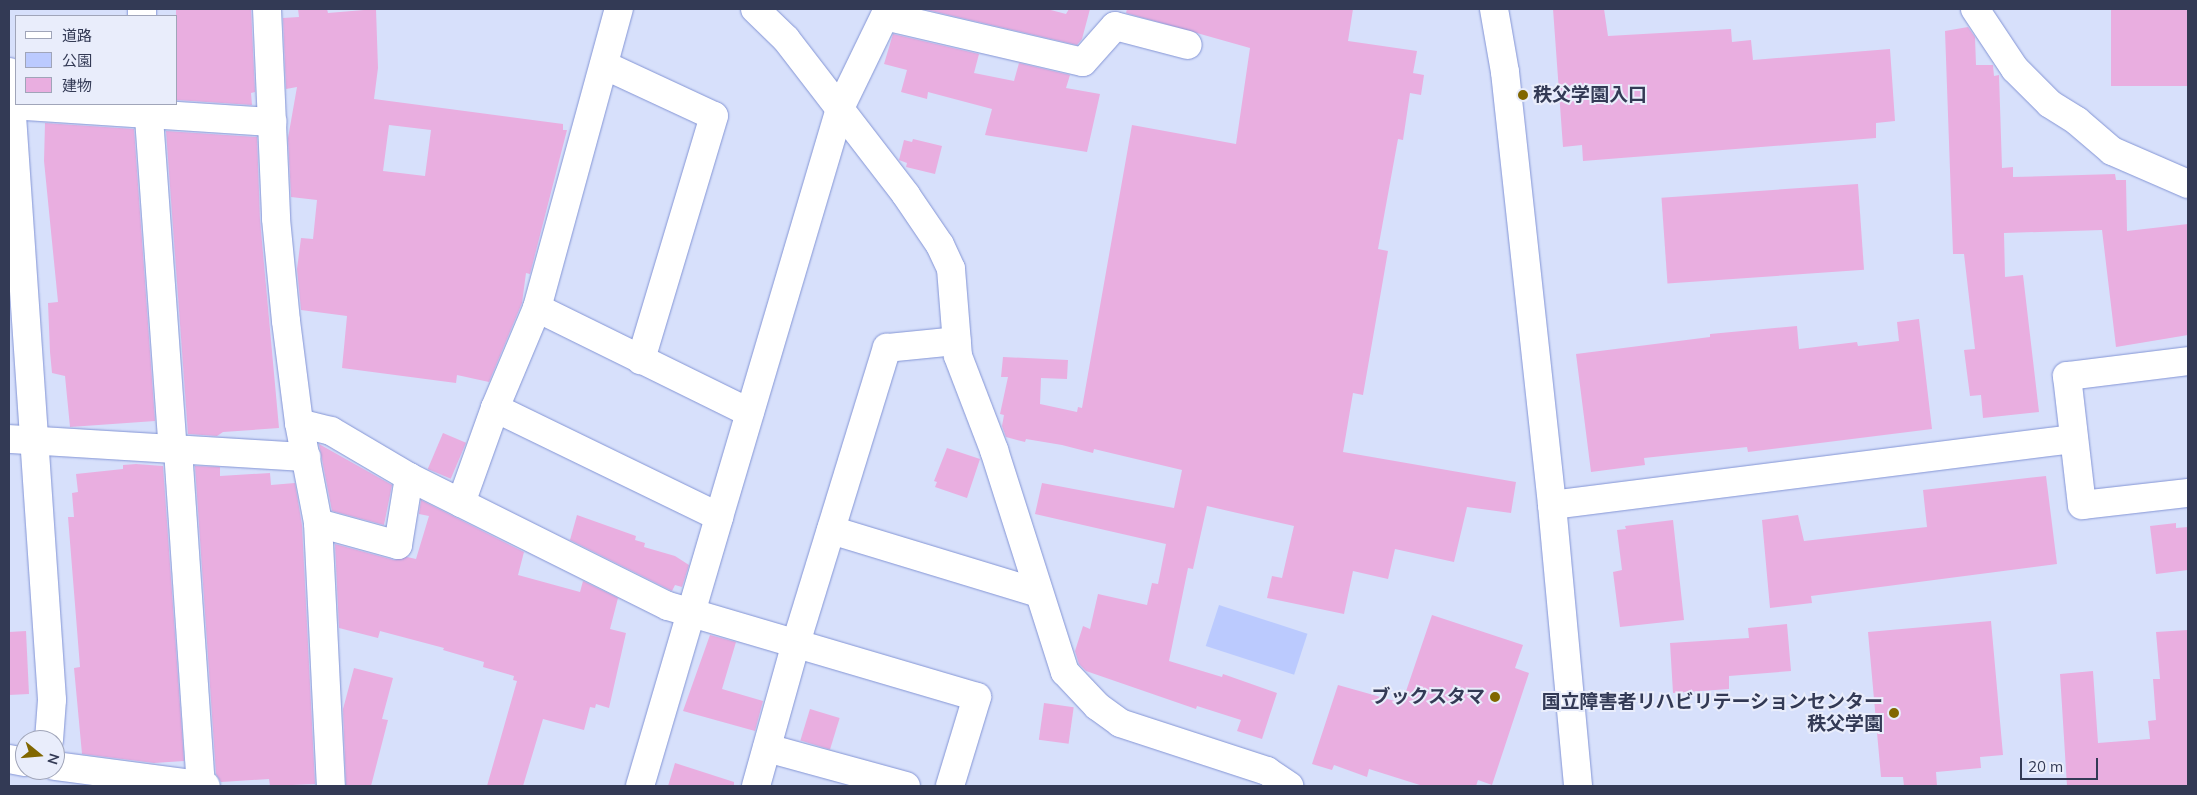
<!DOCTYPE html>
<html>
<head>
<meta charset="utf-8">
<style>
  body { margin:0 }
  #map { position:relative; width:2197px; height:795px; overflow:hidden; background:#d7e0fb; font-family:Mulish,"Noto Sans JP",sans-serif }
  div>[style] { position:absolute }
  .green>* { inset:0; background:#bbcafe; transform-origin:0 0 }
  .building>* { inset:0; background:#e9aee0; transform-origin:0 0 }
  .roads { filter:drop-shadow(0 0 1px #8495d5) drop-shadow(0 0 1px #8495d5) }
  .minor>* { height:28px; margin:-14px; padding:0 14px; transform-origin:14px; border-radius:14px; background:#fff }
  .dots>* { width:14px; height:14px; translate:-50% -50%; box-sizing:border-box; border:2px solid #e9edfb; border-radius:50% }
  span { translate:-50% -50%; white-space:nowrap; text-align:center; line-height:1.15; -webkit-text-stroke:4px #e9edfb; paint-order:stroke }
  .poi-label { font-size:19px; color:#333a55; font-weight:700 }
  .left { translate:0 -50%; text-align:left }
  .right { translate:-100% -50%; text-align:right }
  .frame { position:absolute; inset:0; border:10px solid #333a55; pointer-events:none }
  .legend { position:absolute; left:15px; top:15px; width:162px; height:90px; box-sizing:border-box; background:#e9edfb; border:1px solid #a0a5b9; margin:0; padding:6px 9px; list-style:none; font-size:15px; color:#333a55 }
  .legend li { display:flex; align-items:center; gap:10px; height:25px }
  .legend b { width:25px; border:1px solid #a0a5b9 }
  .north { position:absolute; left:15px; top:730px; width:50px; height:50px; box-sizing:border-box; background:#e9edfb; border:1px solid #a0a5b9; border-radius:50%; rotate:107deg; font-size:14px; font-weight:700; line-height:20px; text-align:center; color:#333a55 }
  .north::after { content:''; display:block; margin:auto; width:18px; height:22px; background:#816700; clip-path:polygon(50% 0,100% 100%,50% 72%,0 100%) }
  .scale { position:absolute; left:2020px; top:758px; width:78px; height:22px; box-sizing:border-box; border:2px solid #333a55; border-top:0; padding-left:6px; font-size:15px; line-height:18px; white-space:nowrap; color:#333a55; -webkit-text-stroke:4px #e9edfb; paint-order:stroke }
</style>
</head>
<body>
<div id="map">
  <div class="green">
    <i style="left:1219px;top:605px;width:93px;height:43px;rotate:18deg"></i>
  </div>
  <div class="building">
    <i style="clip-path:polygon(176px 9px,251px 9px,255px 92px,251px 93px,252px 105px,176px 100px)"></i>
    <i style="clip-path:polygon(evenodd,298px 9px,327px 9px,328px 13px,376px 9px,378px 68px,374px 99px,563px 124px,563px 130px,567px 130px,530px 274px,526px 273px,522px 303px,489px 382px,457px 375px,456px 383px,342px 368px,347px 316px,301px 310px,297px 269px,301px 238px,313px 239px,317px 200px,291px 197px,288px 138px,297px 87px,286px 89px,283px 18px,299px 17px,298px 9px,389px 125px,431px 130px,425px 176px,383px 171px,389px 125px)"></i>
    <i style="clip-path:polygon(923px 9px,1047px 9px,1066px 14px,1069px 9px,1090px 9px,1082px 39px,1077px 45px)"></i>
    <i style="clip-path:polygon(1127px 9px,1353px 9px,1348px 41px,1417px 51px,1413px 73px,1424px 75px,1421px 95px,1410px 93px,1403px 140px,1398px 139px,1378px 249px,1388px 251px,1363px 395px,1353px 393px,1343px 452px,1516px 482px,1511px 513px,1467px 507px,1454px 562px,1395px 549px,1388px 579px,1353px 571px,1344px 614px,1267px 598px,1272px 576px,1282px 578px,1294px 526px,1207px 506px,1193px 569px,1188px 568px,1169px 661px,1222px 677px,1223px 674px,1277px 693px,1262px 739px,1237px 731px,1241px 720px,1197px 706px,1196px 709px,1086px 671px,1079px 664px,1075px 651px,1083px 626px,1090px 629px,1098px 594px,1147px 605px,1152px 583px,1158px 584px,1166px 544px,1035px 514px,1042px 483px,1174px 508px,1182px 470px,1094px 449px,1093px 453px,1062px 445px,1026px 439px,1025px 442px,1006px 437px,1002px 426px,1004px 415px,1000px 414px,1008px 377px,1001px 377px,1003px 357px,1068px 360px,1067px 379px,1041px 378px,1040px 404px,1077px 412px,1078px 407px,1082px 408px,1132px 125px,1236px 144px,1250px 48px,1126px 13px)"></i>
    <i style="clip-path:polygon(1553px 9px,1604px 9px,1608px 36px,1731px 29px,1732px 42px,1751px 40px,1753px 60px,1890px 49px,1895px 121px,1876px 123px,1876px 138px,1583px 161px,1582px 145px,1563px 147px)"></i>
    <i style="left:2111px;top:9px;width:77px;height:77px"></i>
    <i style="clip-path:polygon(1968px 27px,1975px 37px,1976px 65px,1993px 65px,1994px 76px,1999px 75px,2002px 168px,2013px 167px,2013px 177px,2115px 174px,2116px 180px,2126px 180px,2127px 231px,2188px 224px,2188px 335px,2116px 347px,2102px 230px,2004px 233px,2005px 277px,2023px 275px,2039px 412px,1983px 418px,1981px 395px,1970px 396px,1964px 350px,1975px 349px,1964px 254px,1953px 254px,1945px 31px)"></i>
    <i style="clip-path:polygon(893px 34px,979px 54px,974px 73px,1014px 81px,1019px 63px,1070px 75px,1066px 88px,1100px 94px,1087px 152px,985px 135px,992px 109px,928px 92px,927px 99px,901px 92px,907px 70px,884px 64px)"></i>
    <i style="clip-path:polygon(45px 123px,134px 129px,155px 421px,70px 427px,65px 376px,52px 373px,50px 352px,48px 303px,58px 302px,44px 161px)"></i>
    <i style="clip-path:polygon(166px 131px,257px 137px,260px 220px,279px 428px,223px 432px,217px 436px,188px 434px)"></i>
    <i style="clip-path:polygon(913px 139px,942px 146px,935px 174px,906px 167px,907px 163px,899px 160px,904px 140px,912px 142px)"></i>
    <i style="left:1858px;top:184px;width:86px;height:197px;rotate:86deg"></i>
    <i style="clip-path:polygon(1919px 319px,1932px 429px,1748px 452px,1747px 447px,1644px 458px,1645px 465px,1591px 472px,1576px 354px,1710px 337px,1710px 334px,1797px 326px,1799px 349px,1857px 342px,1858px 346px,1899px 341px,1897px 322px)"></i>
    <i style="left:443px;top:433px;width:25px;height:39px;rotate:23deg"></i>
    <i style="clip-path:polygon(319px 444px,392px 485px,384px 525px,332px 511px)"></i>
    <i style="clip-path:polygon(947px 448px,980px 459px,967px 498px,935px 487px,937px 482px,934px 481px)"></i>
    <i style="clip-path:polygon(136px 464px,163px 466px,184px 761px,154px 763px,82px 754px,74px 668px,80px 667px,68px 517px,74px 517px,72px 493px,78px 492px,76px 474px,123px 469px,123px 465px)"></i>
    <i style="clip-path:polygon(195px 466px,220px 467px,220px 476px,270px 473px,271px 485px,295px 483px,302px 525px,315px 784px,270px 786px,269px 779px,221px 782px,216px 774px)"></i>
    <i style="clip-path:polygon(2046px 476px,2057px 564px,1811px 596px,1812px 603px,1770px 608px,1762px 520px,1798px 515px,1804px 541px,1927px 527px,1923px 490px)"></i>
    <i style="clip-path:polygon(421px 500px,524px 552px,518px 575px,580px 592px,583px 581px,618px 598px,610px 629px,626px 633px,609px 708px,596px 704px,595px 708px,590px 707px,584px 730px,543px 719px,523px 786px,487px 786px,517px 681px,513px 680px,514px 676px,483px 667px,484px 662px,443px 650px,444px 648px,380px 631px,378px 638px,339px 628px,335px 544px,394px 560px,407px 557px,416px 559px,429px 516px,419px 514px)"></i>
    <i style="clip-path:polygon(577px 515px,636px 536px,635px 540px,645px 543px,644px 547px,675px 556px,689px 565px,682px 587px,675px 585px,672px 591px,570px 540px)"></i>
    <i style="clip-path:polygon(1673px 520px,1684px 620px,1620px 627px,1613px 572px,1622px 570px,1617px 530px,1626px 529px,1625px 526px)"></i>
    <i style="clip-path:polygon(2176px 523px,2176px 528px,2188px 527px,2188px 570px,2156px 574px,2150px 526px)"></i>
    <i style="clip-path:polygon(1432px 615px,1523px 645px,1515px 668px,1529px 673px,1492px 785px,1478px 780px,1476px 786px,1423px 786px,1369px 769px,1367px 777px,1334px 765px,1332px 770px,1312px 764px,1338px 685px,1402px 703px)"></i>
    <i style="clip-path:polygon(1991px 621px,2003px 755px,1980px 757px,1981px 768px,1936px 772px,1937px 786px,1904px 786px,1903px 777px,1881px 777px,1868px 632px)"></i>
    <i style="clip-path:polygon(1787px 624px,1791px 671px,1729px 676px,1729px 689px,1673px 693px,1670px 643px,1749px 638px,1748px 628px)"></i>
    <i style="clip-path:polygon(2188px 630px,2188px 786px,2067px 786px,2060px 674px,2093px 671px,2098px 743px,2150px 739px,2148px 721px,2156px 720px,2153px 679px,2160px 679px,2156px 632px)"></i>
    <i style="clip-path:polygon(26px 631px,29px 694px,9px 695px,9px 632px)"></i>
    <i style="clip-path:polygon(710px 635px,736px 642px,722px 689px,763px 701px,755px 731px,683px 711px)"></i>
    <i style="clip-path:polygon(354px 668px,393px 678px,382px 719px,388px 720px,371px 786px,346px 786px,343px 709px)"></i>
    <i style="left:1044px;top:703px;width:30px;height:37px;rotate:8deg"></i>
    <i style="left:810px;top:709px;width:31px;height:33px;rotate:17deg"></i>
    <i style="clip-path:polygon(675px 763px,734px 782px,734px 786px,668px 786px)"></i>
  </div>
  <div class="roads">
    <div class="minor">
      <i style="left:142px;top:9px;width:7px;rotate:90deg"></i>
      <i style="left:267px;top:9px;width:210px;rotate:87.5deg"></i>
      <i style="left:276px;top:219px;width:102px;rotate:84.4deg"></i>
      <i style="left:286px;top:321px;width:103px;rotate:82.7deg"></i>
      <i style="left:299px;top:423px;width:102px;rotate:79.2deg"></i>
      <i style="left:318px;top:523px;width:263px;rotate:87.2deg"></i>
      <i style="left:755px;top:9px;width:43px;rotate:44.1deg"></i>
      <i style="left:786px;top:39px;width:197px;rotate:52.4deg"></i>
      <i style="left:906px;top:195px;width:60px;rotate:55.8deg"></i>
      <i style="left:940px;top:245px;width:26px;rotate:65deg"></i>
      <i style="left:951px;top:269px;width:87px;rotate:85.4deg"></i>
      <i style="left:958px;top:356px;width:101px;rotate:69deg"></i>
      <i style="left:994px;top:450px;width:233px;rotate:72.3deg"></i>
      <i style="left:1065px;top:672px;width:47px;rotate:46.7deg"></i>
      <i style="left:1097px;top:706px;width:29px;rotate:36deg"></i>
      <i style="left:1120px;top:723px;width:155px;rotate:18.1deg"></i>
      <i style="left:1267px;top:771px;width:27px;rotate:34deg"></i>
      <i style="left:1494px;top:9px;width:64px;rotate:80.1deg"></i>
      <i style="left:1505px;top:72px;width:436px;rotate:83.8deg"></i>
      <i style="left:1552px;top:505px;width:282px;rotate:84.7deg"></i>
      <i style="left:1975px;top:9px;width:72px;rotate:56.3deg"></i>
      <i style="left:2015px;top:69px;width:49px;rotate:45deg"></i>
      <i style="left:2050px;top:104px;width:32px;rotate:32deg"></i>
      <i style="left:2077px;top:121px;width:46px;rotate:40.6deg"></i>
      <i style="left:2112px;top:151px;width:83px;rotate:23.5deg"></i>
      <i style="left:885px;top:16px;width:203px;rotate:13.1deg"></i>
      <i style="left:1083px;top:62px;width:48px;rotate:-48.4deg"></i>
      <i style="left:1115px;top:26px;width:75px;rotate:14.6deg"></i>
      <i style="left:604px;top:65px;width:121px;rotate:24.9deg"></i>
      <i style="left:714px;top:116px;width:255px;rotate:106.7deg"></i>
      <i style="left:9px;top:72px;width:629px;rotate:86.08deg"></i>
      <i style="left:52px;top:700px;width:40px;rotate:94.3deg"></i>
      <i style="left:148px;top:104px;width:347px;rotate:85.9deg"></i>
      <i style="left:9px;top:105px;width:264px;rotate:3.7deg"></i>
      <i style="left:537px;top:308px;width:237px;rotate:26.2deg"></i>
      <i style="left:2188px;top:361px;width:122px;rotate:172.9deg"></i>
      <i style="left:2067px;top:376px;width:130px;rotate:83.4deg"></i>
      <i style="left:2082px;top:505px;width:107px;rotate:-6.5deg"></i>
      <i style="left:495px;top:408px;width:249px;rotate:25.9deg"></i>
      <i style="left:719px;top:517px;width:427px;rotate:-73.5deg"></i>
      <i style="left:840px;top:108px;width:110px;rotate:-64.1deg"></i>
      <i style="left:299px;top:423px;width:33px;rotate:14deg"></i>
      <i style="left:331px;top:431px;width:91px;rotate:30.5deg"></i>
      <i style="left:409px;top:477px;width:289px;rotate:26.5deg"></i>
      <i style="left:668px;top:606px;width:322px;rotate:16.4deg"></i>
      <i style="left:977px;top:697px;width:93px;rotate:106.9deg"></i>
      <i style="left:9px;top:439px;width:298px;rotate:3.5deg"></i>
      <i style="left:178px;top:450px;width:336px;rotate:86.1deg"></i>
      <i style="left:461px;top:503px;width:101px;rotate:-70.3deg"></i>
      <i style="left:495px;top:408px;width:108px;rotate:-67.2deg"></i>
      <i style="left:537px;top:308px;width:310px;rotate:-74.7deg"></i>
      <i style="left:1552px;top:505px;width:525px;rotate:-7.22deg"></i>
      <i style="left:318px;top:523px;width:83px;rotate:15.4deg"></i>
      <i style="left:398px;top:545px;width:69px;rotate:-80.8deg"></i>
      <i style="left:831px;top:530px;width:217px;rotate:16.9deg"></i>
      <i style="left:767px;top:748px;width:144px;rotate:15.3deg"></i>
      <i style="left:9px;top:759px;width:16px;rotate:11deg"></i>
      <i style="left:55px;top:766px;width:152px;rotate:7.5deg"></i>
      <i style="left:640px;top:786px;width:280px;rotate:-73.6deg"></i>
      <i style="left:756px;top:786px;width:148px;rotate:-74.4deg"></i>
      <i style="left:796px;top:643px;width:309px;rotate:-72.9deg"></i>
      <i style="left:887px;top:348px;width:70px;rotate:-5.7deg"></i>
    </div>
  </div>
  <div class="dots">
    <i style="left:1523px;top:95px;background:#816700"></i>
    <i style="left:1495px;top:697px;background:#816700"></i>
    <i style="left:1894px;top:713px;background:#816700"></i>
  </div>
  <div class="poi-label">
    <span class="left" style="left:1533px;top:95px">秩父学園入口</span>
    <span class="right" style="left:1485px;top:697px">ブックスタマ</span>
    <span class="right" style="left:1883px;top:713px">国立障害者リハビリテーションセンター<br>秩父学園</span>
  </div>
  <div class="frame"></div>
  <ul class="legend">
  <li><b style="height:6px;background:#fff"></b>道路</li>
  <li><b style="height:14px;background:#bbcafe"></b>公園</li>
  <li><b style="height:14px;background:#e9aee0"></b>建物</li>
  </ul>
  <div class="north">N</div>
  <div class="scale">20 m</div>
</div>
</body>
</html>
